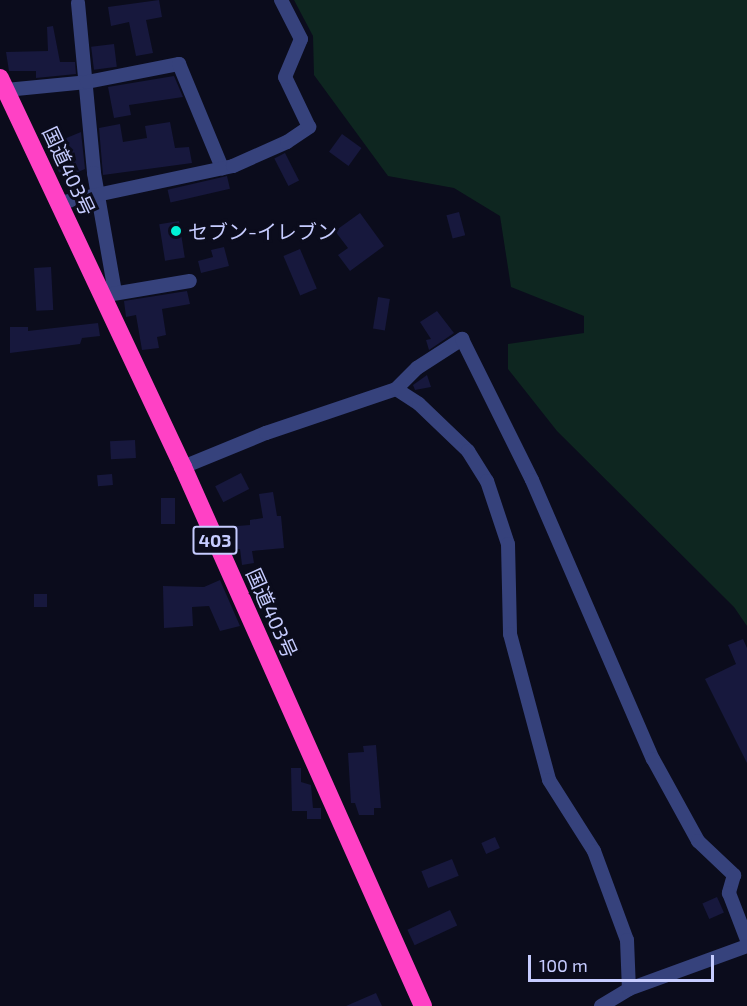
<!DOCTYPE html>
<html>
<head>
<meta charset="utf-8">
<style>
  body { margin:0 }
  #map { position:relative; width:747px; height:1006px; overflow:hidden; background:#0b0c1c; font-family:"Exo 2","Noto Sans JP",sans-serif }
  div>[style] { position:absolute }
  .green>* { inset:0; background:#0e2620 }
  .building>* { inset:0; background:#17183d; transform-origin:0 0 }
  .minor>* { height:14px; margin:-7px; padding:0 7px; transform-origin:7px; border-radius:7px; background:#36427c }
  .highway>* { height:18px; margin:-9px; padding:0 9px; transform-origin:9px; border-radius:9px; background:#ff41c5 }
  .dots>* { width:16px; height:16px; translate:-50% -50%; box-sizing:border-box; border:3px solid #0b0c1c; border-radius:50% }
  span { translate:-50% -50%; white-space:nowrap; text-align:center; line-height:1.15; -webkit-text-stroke:6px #0b0c1c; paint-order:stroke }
  .shield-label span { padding:2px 4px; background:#0b0c1c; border:2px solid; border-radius:4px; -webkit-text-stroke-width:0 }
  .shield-label { font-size:18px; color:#c6ccff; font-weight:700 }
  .street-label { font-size:20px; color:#c6ccff }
  .poi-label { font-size:20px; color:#c6ccff }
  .left { translate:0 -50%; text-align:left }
  .scale { position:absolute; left:528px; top:955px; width:186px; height:27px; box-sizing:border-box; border:3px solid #c6ccff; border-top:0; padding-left:8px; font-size:18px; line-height:21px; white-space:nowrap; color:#c6ccff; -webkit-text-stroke:4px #0b0c1c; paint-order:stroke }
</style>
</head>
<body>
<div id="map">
  <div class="green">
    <i style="clip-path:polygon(294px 0,747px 0,747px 626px,734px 607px,557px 431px,508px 369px,508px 344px,584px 333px,584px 316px,511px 287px,500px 216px,454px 188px,388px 176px,314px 75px,313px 36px)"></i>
  </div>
  <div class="building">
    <i style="clip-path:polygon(159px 0,162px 17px,146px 20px,153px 53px,136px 56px,129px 22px,111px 26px,108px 7px)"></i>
    <i style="clip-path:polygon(53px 26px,60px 62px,75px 62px,76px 74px,36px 78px,36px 71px,9px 71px,6px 52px,48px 51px,47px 27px)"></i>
    <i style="left:114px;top:44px;width:23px;height:23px;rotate:83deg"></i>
    <i style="clip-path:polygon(174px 76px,183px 97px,129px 105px,131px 115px,114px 118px,108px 87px)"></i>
    <i style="clip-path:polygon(170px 122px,175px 148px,189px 147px,192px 163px,103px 175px,99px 128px,120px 124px,123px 142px,147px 138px,145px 126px)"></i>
    <i style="clip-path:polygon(81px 132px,85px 169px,62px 179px,47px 146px)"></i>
    <i style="left:342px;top:134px;width:24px;height:22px;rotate:36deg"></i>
    <i style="left:285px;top:153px;width:31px;height:12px;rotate:63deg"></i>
    <i style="left:227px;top:176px;width:13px;height:61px;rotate:77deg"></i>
    <i style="left:459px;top:212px;width:24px;height:13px;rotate:75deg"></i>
    <i style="clip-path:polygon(360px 213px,384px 246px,350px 271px,338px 255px,348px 248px,335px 231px)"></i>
    <i style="left:179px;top:221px;width:37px;height:20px;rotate:81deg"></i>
    <i style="clip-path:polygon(224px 247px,229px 266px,201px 273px,198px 261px,213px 257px,211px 250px)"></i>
    <i style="left:300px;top:249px;width:43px;height:18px;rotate:67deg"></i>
    <i style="left:51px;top:267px;width:43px;height:17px;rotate:87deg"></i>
    <i style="clip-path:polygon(187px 291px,190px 304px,162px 309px,166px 335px,157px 337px,159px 348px,142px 350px,136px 315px,126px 317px,124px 301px)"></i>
    <i style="left:378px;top:297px;width:12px;height:32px;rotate:9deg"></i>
    <i style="clip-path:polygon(437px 311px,454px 333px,429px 350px,426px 340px,431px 339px,420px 322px)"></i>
    <i style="clip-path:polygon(98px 323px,100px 336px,82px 338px,80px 344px,10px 353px,10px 327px,28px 327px,28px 331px)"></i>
    <i style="clip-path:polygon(427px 375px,431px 387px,415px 390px,413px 385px)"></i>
    <i style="left:135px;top:440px;width:18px;height:25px;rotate:87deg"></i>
    <i style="left:241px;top:473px;width:18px;height:29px;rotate:63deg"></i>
    <i style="left:112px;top:474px;width:11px;height:15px;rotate:85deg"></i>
    <i style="clip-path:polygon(273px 492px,277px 516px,281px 516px,284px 548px,252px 551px,254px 563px,242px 565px,240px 549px,232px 549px,225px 527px,250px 525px,250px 520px,263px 518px,259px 494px)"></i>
    <i style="left:161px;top:498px;width:14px;height:26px"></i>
    <i style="clip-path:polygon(220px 580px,240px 626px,220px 631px,209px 606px,192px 607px,193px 626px,164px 628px,163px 586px,204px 587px)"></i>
    <i style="left:47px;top:594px;width:13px;height:13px;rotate:90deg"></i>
    <i style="clip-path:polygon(743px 639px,747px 648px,747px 763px,705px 679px,736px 664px,728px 645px)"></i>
    <i style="clip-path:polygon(376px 745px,381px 808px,374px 808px,374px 815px,359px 815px,355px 803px,351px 803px,348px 753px,364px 752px,363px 746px)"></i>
    <i style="clip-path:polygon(291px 768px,301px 768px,301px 782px,311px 785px,313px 808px,321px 808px,321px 819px,307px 819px,307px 811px,292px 811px)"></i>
    <i style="left:495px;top:837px;width:12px;height:15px;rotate:66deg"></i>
    <i style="left:452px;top:859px;width:18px;height:33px;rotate:68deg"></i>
    <i style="left:717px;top:897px;width:17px;height:16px;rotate:66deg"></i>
    <i style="left:450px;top:910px;width:17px;height:47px;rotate:65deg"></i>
    <i style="clip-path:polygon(376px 993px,382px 1006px,346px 1006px)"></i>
  </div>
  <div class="minor">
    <i style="left:78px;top:3px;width:171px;rotate:84.6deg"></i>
    <i style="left:94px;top:173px;width:121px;rotate:80deg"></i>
    <i style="left:6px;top:90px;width:81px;rotate:-5.6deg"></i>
    <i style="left:87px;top:82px;width:94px;rotate:-11.1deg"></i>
    <i style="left:179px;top:64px;width:113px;rotate:67.5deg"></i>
    <i style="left:59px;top:203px;width:178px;rotate:-12deg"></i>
    <i style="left:233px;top:166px;width:59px;rotate:-24deg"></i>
    <i style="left:287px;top:142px;width:27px;rotate:-34deg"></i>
    <i style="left:309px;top:127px;width:55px;rotate:-115.6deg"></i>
    <i style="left:285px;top:77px;width:41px;rotate:-67.2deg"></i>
    <i style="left:301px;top:39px;width:44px;rotate:-117.1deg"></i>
    <i style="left:107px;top:295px;width:84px;rotate:-9.6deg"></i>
    <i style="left:396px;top:389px;width:27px;rotate:33deg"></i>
    <i style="left:419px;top:404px;width:68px;rotate:43.8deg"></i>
    <i style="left:468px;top:451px;width:36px;rotate:58deg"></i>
    <i style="left:487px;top:481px;width:66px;rotate:71.6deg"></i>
    <i style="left:508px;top:544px;width:90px;rotate:88.7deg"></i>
    <i style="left:510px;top:634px;width:151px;rotate:75deg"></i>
    <i style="left:549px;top:780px;width:84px;rotate:57.6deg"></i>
    <i style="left:594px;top:851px;width:95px;rotate:69.7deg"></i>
    <i style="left:627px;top:940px;width:49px;rotate:87.7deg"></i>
    <i style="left:183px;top:467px;width:90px;rotate:-22.3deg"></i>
    <i style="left:266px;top:433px;width:137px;rotate:-18.7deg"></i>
    <i style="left:396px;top:389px;width:30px;rotate:-45deg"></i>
    <i style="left:417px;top:368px;width:54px;rotate:-32.8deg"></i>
    <i style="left:462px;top:339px;width:157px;rotate:63.6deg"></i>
    <i style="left:532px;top:480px;width:304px;rotate:66.6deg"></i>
    <i style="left:653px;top:759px;width:94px;rotate:61.2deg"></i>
    <i style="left:698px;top:841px;width:50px;rotate:43.4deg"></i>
    <i style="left:734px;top:875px;width:19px;rotate:106deg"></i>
    <i style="left:729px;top:893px;width:50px;rotate:69deg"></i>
    <i style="left:601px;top:1006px;width:33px;rotate:-31deg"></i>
    <i style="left:629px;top:989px;width:126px;rotate:-20deg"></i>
  </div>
  <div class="highway">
    <i style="left:0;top:78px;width:430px;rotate:64.8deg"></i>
    <i style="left:183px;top:467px;width:590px;rotate:66deg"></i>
  </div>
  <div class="dots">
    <i style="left:176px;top:231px;background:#00f1d6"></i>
  </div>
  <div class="shield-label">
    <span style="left:215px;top:540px">403</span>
  </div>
  <div class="street-label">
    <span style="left:69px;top:171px;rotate:65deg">国道403号</span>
    <span style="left:272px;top:613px;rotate:66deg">国道403号</span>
  </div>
  <div class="poi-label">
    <span class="left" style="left:188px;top:231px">セブン-イレブン</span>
  </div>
  <div class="scale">100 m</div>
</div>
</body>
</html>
